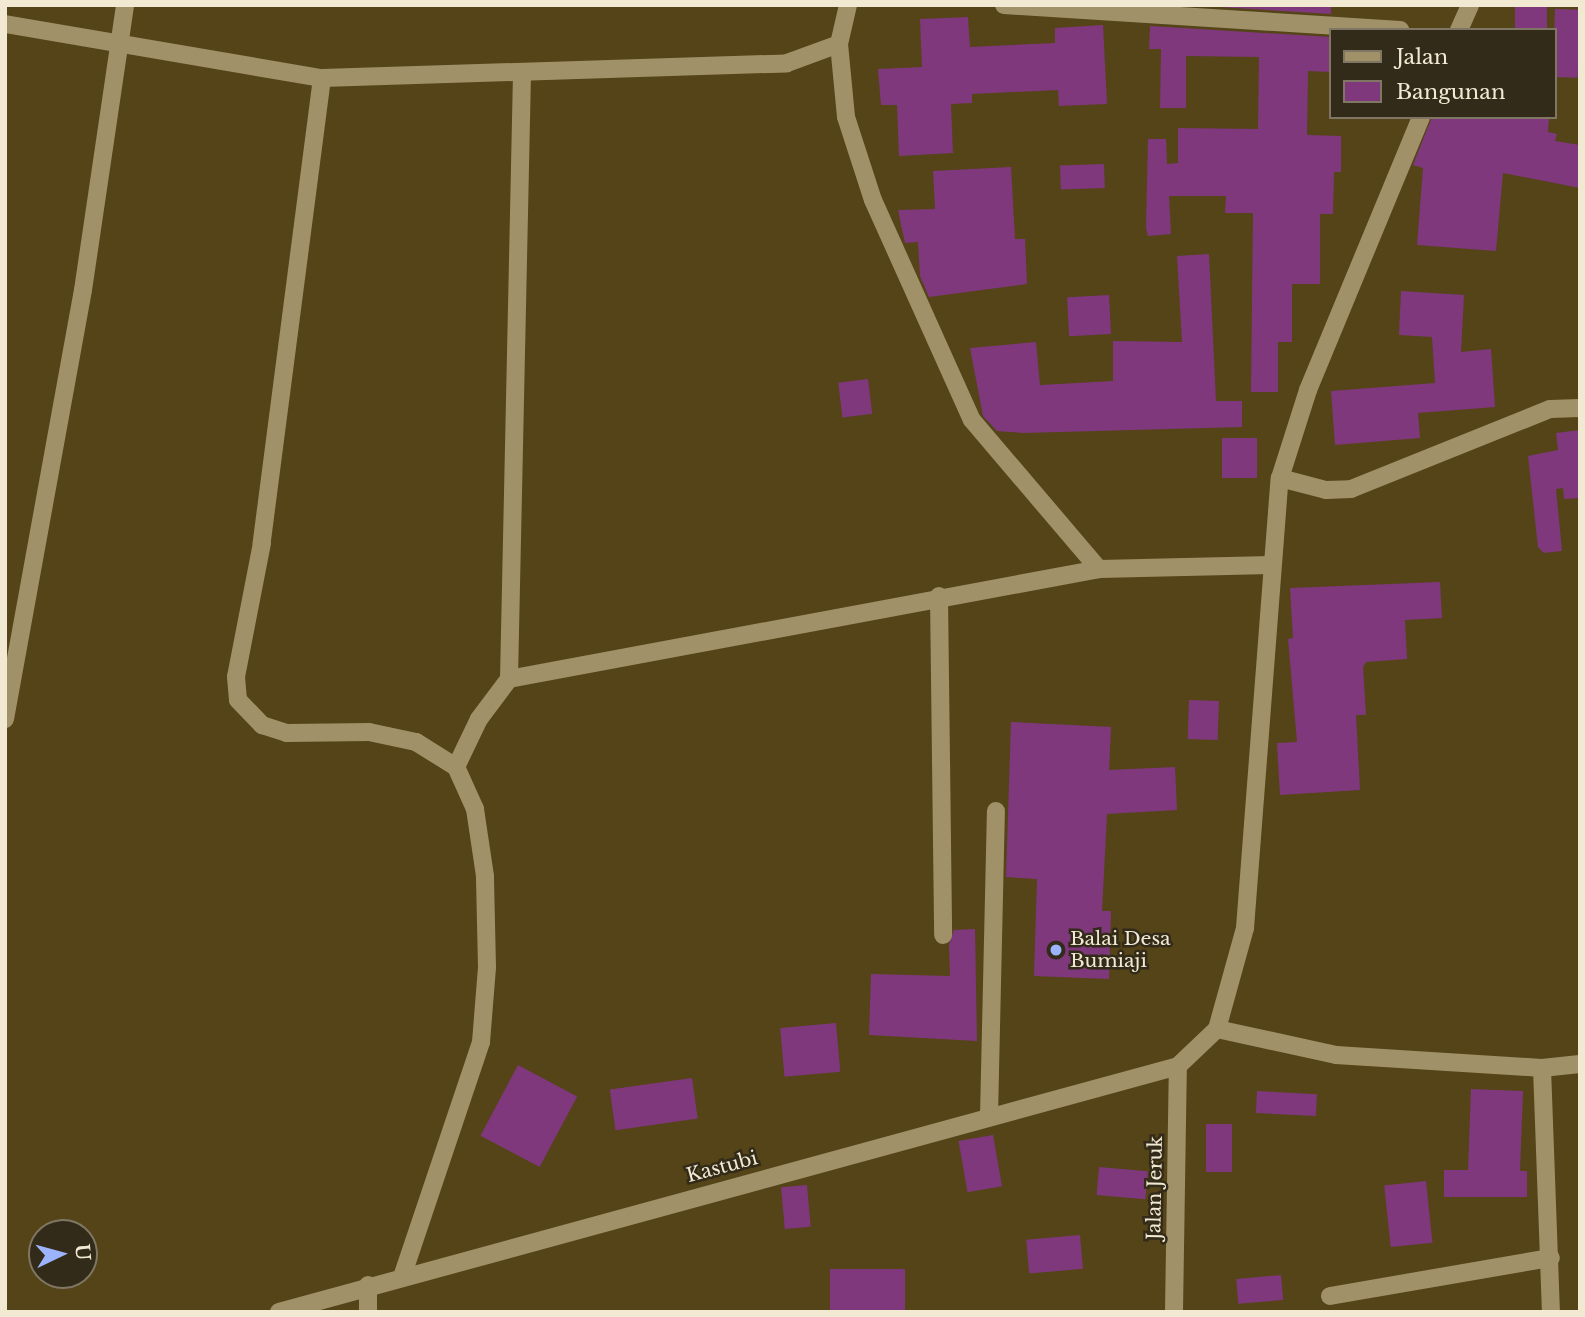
<!DOCTYPE html>
<html>
<head>
<meta charset="utf-8">
<style>
  body { margin:0 }
  #map { position:relative; width:1585px; height:1317px; overflow:hidden; background:#544418; font-family:"Libre Baskerville",serif }
  div>[style] { position:absolute }
  .building>* { inset:0; background:#7f387c; transform-origin:0 0 }
  .minor>* { height:18px; margin:-9px; padding:0 9px; transform-origin:9px; border-radius:9px; background:#a19169 }
  .dots>* { width:19px; height:19px; translate:-50% -50%; box-sizing:border-box; border:4px solid #332b19; border-radius:50% }
  span { translate:-50% -50%; white-space:nowrap; text-align:center; line-height:1.15; -webkit-text-stroke:5px #332b19; paint-order:stroke }
  .poi-label { font-size:19px; color:#f2e9d2 }
  .left { translate:0 -50%; text-align:left }
  .street-label { font-size:19px; color:#f2e9d2 }
  .frame { position:absolute; inset:0; border:7px solid #f2e9d2; pointer-events:none }
  .legend { position:absolute; left:1329px; top:28px; width:228px; height:91px; box-sizing:border-box; background:#332b19; border:2px solid #7f7763; margin:0; padding:9px 12px; list-style:none; font-size:21px; color:#f2e9d2 }
  .legend li { display:flex; align-items:center; gap:14px; height:35px }
  .legend b { width:35px; border:2px solid #7f7763 }
  .north { position:absolute; left:28px; top:1219px; width:70px; height:70px; box-sizing:border-box; background:#332b19; border:2px solid #7f7763; border-radius:50%; rotate:85deg; font-size:19px; font-weight:700; line-height:28px; text-align:center; color:#f2e9d2 }
  .north::after { content:''; display:block; margin:auto; width:24px; height:32px; background:#9bb4fd; clip-path:polygon(50% 0,100% 100%,50% 72%,0 100%) }
</style>
</head>
<body>
<div id="map">
  <div class="building">
    <i style="clip-path:polygon(1188px 5px,1331px 5px,1331px 14px)"></i>
    <i style="left:1515px;top:5px;width:32px;height:25px"></i>
    <i style="left:1555px;top:9px;width:25px;height:68px;rotate:2deg"></i>
    <i style="clip-path:polygon(968px 17px,970px 47px,1055px 43px,1055px 28px,1103px 25px,1107px 104px,1059px 106px,1058px 90px,972px 94px,972px 103px,951px 104px,953px 153px,899px 156px,897px 105px,881px 105px,878px 69px,922px 67px,920px 19px)"></i>
    <i style="clip-path:polygon(1150px 26px,1331px 37px,1331px 72px,1308px 71px,1307px 135px,1341px 136px,1341px 172px,1334px 172px,1333px 214px,1320px 214px,1320px 284px,1292px 284px,1292px 342px,1278px 342px,1278px 392px,1251px 392px,1253px 213px,1225px 213px,1226px 196px,1169px 196px,1171px 234px,1148px 236px,1146px 228px,1148px 139px,1166px 139px,1167px 164px,1178px 163px,1178px 128px,1258px 129px,1259px 57px,1186px 56px,1186px 108px,1160px 108px,1161px 49px,1149px 49px)"></i>
    <i style="clip-path:polygon(1432px 117px,1549px 117px,1548px 132px,1557px 134px,1555px 141px,1580px 145px,1580px 188px,1503px 173px,1496px 251px,1417px 245px,1423px 168px,1413px 165px)"></i>
    <i style="left:1104px;top:164px;width:24px;height:44px;rotate:88deg"></i>
    <i style="clip-path:polygon(1011px 167px,1015px 239px,1025px 239px,1027px 284px,929px 297px,920px 276px,918px 242px,905px 243px,898px 210px,935px 209px,933px 171px)"></i>
    <i style="clip-path:polygon(1209px 254px,1216px 401px,1242px 401px,1242px 427px,1023px 433px,997px 431px,983px 416px,970px 348px,1036px 342px,1040px 385px,1113px 381px,1113px 341px,1182px 342px,1177px 256px)"></i>
    <i style="clip-path:polygon(1401px 291px,1464px 295px,1461px 352px,1491px 349px,1495px 407px,1418px 413px,1420px 438px,1335px 445px,1331px 391px,1435px 383px,1432px 337px,1399px 335px)"></i>
    <i style="left:1109px;top:295px;width:39px;height:42px;rotate:87deg"></i>
    <i style="left:868px;top:379px;width:35px;height:30px;rotate:83deg"></i>
    <i style="clip-path:polygon(1580px 430px,1580px 498px,1564px 499px,1563px 488px,1556px 489px,1562px 551px,1544px 553px,1538px 547px,1528px 456px,1558px 450px,1556px 433px)"></i>
    <i style="left:1222px;top:438px;width:35px;height:40px"></i>
    <i style="clip-path:polygon(1440px 582px,1442px 618px,1405px 620px,1407px 659px,1366px 662px,1363px 667px,1366px 715px,1356px 715px,1360px 790px,1280px 795px,1277px 743px,1297px 742px,1288px 639px,1293px 638px,1290px 588px)"></i>
    <i style="left:1189px;top:700px;width:30px;height:39px;rotate:2deg"></i>
    <i style="clip-path:polygon(1011px 722px,1111px 727px,1109px 770px,1175px 767px,1177px 810px,1107px 814px,1102px 911px,1111px 911px,1109px 979px,1034px 976px,1037px 879px,1006px 877px)"></i>
    <i style="clip-path:polygon(975px 929px,977px 1041px,869px 1035px,871px 974px,950px 976px,949px 945px,954px 930px)"></i>
    <i style="left:836px;top:1023px;width:49px;height:56px;rotate:85deg"></i>
    <i style="left:518px;top:1065px;width:67px;height:80px;rotate:28deg"></i>
    <i style="left:692px;top:1078px;width:41px;height:83px;rotate:82deg"></i>
    <i style="clip-path:polygon(1471px 1089px,1523px 1091px,1520px 1171px,1527px 1171px,1527px 1197px,1444px 1197px,1444px 1170px,1468px 1170px)"></i>
    <i style="left:1257px;top:1091px;width:60px;height:22px;rotate:3deg"></i>
    <i style="left:1206px;top:1124px;width:26px;height:48px"></i>
    <i style="left:993px;top:1135px;width:52px;height:35px;rotate:80deg"></i>
    <i style="left:1099px;top:1167px;width:49px;height:28px;rotate:5deg"></i>
    <i style="left:1426px;top:1181px;width:62px;height:42px;rotate:84deg"></i>
    <i style="left:807px;top:1185px;width:42px;height:26px;rotate:85deg"></i>
    <i style="left:1080px;top:1235px;width:34px;height:54px;rotate:85deg"></i>
    <i style="left:905px;top:1269px;width:43px;height:75px;rotate:90deg"></i>
    <i style="left:1281px;top:1275px;width:25px;height:45px;rotate:85deg"></i>
  </div>
  <div class="minor">
    <i style="left:848px;top:5px;width:40px;rotate:103deg"></i>
    <i style="left:839px;top:44px;width:73px;rotate:84.5deg"></i>
    <i style="left:846px;top:117px;width:87px;rotate:72deg"></i>
    <i style="left:873px;top:200px;width:241px;rotate:65.8deg"></i>
    <i style="left:972px;top:420px;width:196px;rotate:49.6deg"></i>
    <i style="left:1099px;top:569px;width:172px;rotate:-1.3deg"></i>
    <i style="left:1004px;top:5px;width:397px;rotate:3.6deg"></i>
    <i style="left:5px;top:24px;width:322px;rotate:9.7deg"></i>
    <i style="left:322px;top:78px;width:465px;rotate:-1.8deg"></i>
    <i style="left:787px;top:63px;width:55px;rotate:-20.1deg"></i>
    <i style="left:1459px;top:30px;width:27px;rotate:-66deg"></i>
    <i style="left:322px;top:78px;width:469px;rotate:97.4deg"></i>
    <i style="left:262px;top:543px;width:136px;rotate:101deg"></i>
    <i style="left:236px;top:677px;width:23px;rotate:85deg"></i>
    <i style="left:238px;top:700px;width:35px;rotate:46deg"></i>
    <i style="left:262px;top:725px;width:26px;rotate:18deg"></i>
    <i style="left:287px;top:733px;width:82px;rotate:-0.7deg"></i>
    <i style="left:369px;top:732px;width:48px;rotate:12deg"></i>
    <i style="left:416px;top:742px;width:47px;rotate:32deg"></i>
    <i style="left:1280px;top:478px;width:48px;rotate:14.6deg"></i>
    <i style="left:1326px;top:490px;width:25px;rotate:-2deg"></i>
    <i style="left:1351px;top:489px;width:214px;rotate:-21.9deg"></i>
    <i style="left:1550px;top:409px;width:30px;rotate:-2deg"></i>
    <i style="left:939px;top:596px;width:339px;rotate:89.3deg"></i>
    <i style="left:509px;top:679px;width:607px;rotate:-88.77deg"></i>
    <i style="left:5px;top:719px;width:436px;rotate:-79.7deg"></i>
    <i style="left:83px;top:290px;width:288px;rotate:-81.6deg"></i>
    <i style="left:1217px;top:1029px;width:122px;rotate:12.3deg"></i>
    <i style="left:1336px;top:1055px;width:206px;rotate:3.6deg"></i>
    <i style="left:1542px;top:1068px;width:244px;rotate:87.9deg"></i>
    <i style="left:1542px;top:1068px;width:38px;rotate:-6deg"></i>
    <i style="left:989px;top:1116px;width:305px;rotate:-88.7deg"></i>
    <i style="left:402px;top:1277px;width:248px;rotate:-71.4deg"></i>
    <i style="left:481px;top:1042px;width:75px;rotate:-85.4deg"></i>
    <i style="left:487px;top:967px;width:91px;rotate:-91.3deg"></i>
    <i style="left:485px;top:876px;width:68px;rotate:-98.5deg"></i>
    <i style="left:475px;top:809px;width:46px;rotate:-114.3deg"></i>
    <i style="left:456px;top:767px;width:53px;rotate:-64.4deg"></i>
    <i style="left:479px;top:719px;width:50px;rotate:-53.1deg"></i>
    <i style="left:509px;top:679px;width:600px;rotate:-10.56deg"></i>
    <i style="left:368px;top:1285px;width:27px;rotate:90deg"></i>
    <i style="left:1330px;top:1296px;width:224px;rotate:-9.8deg"></i>
    <i style="left:279px;top:1312px;width:932px;rotate:-15.3deg"></i>
    <i style="left:1178px;top:1066px;width:54px;rotate:-43.5deg"></i>
    <i style="left:1217px;top:1029px;width:105px;rotate:-74.5deg"></i>
    <i style="left:1245px;top:928px;width:451px;rotate:-85.6deg"></i>
    <i style="left:1280px;top:478px;width:92px;rotate:-72.3deg"></i>
    <i style="left:1308px;top:390px;width:295px;rotate:-67.5deg"></i>
    <i style="left:1174px;top:1312px;width:246px;rotate:-89.1deg"></i>
  </div>
  <div class="dots">
    <i style="left:1056px;top:950px;background:#9bb4fd"></i>
  </div>
  <div class="poi-label">
    <span class="left" style="left:1070px;top:950px">Balai Desa<br>Bumiaji</span>
  </div>
  <div class="street-label">
    <span style="left:722px;top:1167px;rotate:-15deg">Kastubi</span>
    <span style="left:1155px;top:1188px;rotate:-89deg">Jalan Jeruk</span>
  </div>
  <div class="frame"></div>
  <ul class="legend">
  <li><b style="height:9px;background:#a19169"></b>Jalan</li>
  <li><b style="height:19px;background:#7f387c"></b>Bangunan</li>
  </ul>
  <div class="north">U</div>
</div>
</body>
</html>
